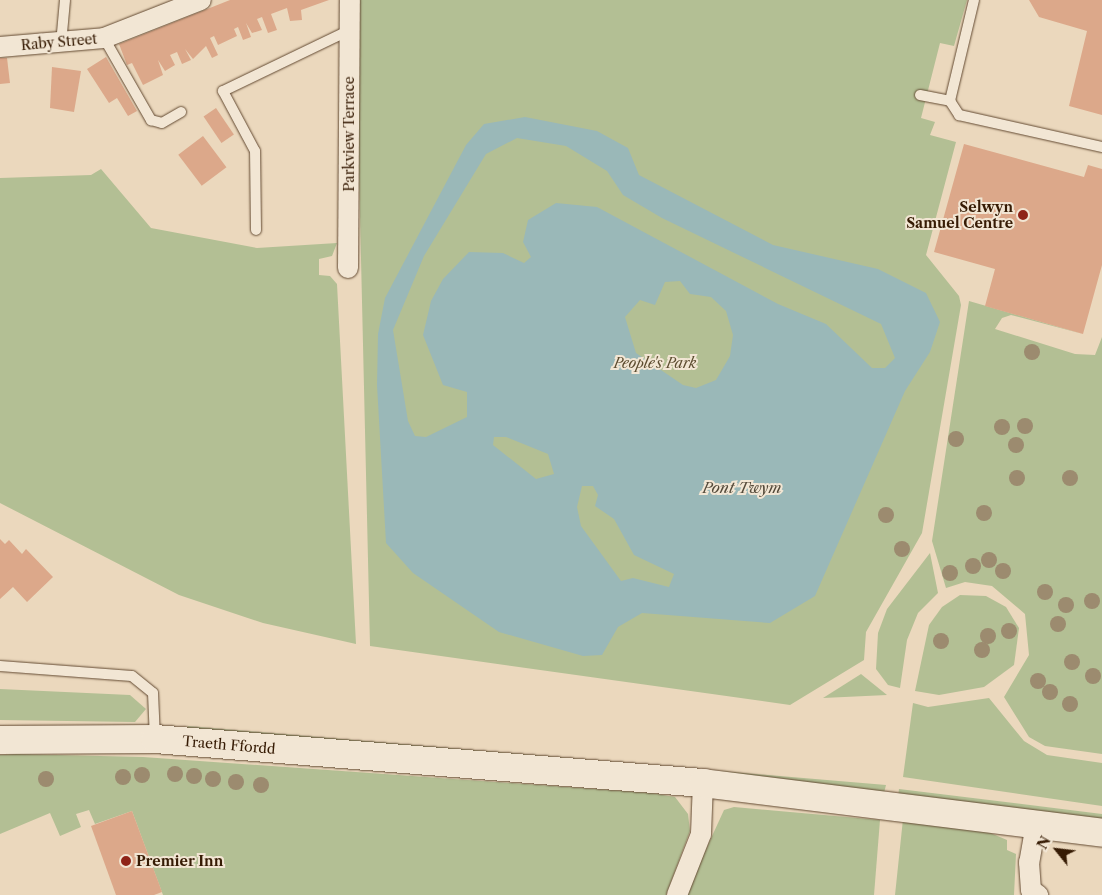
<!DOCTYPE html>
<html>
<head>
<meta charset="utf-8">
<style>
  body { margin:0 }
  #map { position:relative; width:1102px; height:895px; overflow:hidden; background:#ebd8bd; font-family:"Libre Caslon Text",serif }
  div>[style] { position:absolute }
  .green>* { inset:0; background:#b3bf94; transform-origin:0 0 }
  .water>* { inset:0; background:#9ab8b8 }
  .building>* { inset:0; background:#dca88a; transform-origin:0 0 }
  .roads { filter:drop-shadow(0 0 1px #634a32) drop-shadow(0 0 1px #634a32) }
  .service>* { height:10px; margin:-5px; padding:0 5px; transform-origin:5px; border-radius:5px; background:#f2e6d4 }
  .minor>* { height:20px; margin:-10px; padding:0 10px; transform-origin:10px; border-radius:10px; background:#f2e6d4 }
  .secondary>* { height:28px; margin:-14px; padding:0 14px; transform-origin:14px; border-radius:14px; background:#f2e6d4 }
  .trees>* { width:16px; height:16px; margin:-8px; border-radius:50%; background:#9c8b6f }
  .dots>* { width:14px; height:14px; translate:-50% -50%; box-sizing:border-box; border:2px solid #f2e6d4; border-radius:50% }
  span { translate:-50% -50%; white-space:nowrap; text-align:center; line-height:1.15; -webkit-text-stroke:4px #f2e6d4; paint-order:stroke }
  .street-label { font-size:14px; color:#361b04 }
  .poi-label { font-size:14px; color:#361b04; font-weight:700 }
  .right { translate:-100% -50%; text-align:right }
  .left { translate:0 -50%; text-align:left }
  .park-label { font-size:14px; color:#5c4c2f; font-style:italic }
  .water-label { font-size:15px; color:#544a3a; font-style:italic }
  .north { position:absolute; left:1032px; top:825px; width:50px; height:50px; -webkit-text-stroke:4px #f2e6d4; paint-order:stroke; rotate:299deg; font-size:14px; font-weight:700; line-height:20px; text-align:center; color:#361b04 }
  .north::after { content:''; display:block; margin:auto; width:18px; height:22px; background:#361b04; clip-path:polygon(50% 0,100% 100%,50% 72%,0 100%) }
</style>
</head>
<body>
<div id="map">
  <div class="green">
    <i style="clip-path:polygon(355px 0,967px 0,954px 46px,940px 43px,921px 118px,935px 122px,930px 135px,956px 142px,926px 255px,959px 296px,961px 305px,922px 533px,866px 632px,864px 660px,790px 705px,370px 646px)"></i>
    <i style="clip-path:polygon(101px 169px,151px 228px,257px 248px,337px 243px,332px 256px,319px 259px,319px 275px,330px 276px,337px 284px,356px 644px,263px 623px,179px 595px,0 503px,0 178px,91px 175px)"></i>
    <i style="clip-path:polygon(969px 301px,1083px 334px,1011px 315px,1002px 318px,995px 329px,1075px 354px,1095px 355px,1102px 337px,1102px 754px,1045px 746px,1029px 737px,1004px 697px,1029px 655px,1025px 614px,992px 586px,965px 582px,946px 588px,932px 541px)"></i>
    <i style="clip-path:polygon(930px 553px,938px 593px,918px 613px,907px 640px,900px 688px,888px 685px,876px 669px,878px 633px,887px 609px)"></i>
    <i style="clip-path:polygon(960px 595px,986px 596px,1006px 607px,1019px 628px,1014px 665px,984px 687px,939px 695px,915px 691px,929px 625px,942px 607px)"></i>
    <i style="clip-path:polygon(861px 674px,887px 695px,823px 698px)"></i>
    <i style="clip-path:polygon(0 689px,130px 695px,146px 709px,135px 722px,0 720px)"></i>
    <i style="clip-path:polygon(989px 698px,1024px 741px,1047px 755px,1102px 763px,1102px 806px,903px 777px,913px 703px,928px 707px)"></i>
    <i style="clip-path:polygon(188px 726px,886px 785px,884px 793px,184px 732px)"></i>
    <i style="clip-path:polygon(16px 754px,143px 757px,651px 793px,675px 797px,688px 814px,690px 831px,666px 895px,163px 895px,132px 811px,95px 824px,89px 810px,76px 814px,81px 827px,60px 836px,50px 813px,0 834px,0 755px)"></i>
    <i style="left:899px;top:789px;width:205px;height:7px;rotate:7deg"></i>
    <i style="clip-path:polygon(734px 807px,880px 820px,874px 895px,685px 895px,724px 810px)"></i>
    <i style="clip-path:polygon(903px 819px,981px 829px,1007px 840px,1007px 850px,1016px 854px,1014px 895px,895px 895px)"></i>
  </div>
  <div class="water">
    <i style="clip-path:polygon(evenodd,525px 117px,597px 131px,628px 148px,639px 175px,773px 245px,878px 269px,926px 293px,940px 322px,930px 352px,905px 391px,815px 596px,770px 623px,642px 613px,618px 627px,602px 655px,583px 656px,499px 632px,413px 573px,386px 543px,377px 385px,378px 334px,385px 298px,466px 145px,484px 124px,525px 117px,517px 138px,566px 146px,607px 171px,623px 195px,662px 218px,881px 324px,895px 358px,885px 368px,872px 368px,826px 324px,778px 304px,597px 207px,556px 203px,528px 220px,523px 242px,531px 257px,524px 263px,503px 253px,469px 252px,443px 279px,431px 301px,423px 335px,443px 385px,467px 392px,467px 417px,426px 437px,415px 436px,408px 421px,393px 330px,424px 256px,486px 154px,517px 138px,525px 117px,680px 281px,690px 294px,711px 297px,726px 311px,733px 335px,730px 356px,716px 380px,696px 388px,683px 385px,636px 353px,625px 317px,640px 300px,655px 305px,665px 282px,680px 281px,525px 117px,494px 437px,506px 437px,548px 454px,554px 474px,536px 479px,493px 445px,494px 437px,525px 117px,582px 486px,593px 486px,598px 495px,595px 506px,614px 519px,634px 555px,674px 574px,669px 587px,633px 578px,621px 581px,581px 526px,577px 507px,582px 486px)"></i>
  </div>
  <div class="building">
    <i style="clip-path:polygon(230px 0,329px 0,301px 10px,302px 20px,290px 21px,287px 8px,271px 14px,277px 30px,268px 33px,262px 17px,257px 19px,262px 30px,252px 33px,246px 23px,251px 37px,243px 40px,238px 27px,234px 29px,237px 36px,218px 45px,214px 36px,210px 38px,218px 55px,212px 58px,206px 46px,193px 59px,185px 49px,191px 60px,182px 64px,177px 52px,170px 55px,175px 65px,165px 71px,158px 60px,163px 75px,143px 85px,132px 63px,127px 65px,119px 44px)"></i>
    <i style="clip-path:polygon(1029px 0,1102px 0,1102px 115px,1069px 106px,1087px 31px,1039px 17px)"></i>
    <i style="clip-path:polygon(106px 57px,137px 111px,128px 116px,117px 98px,109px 103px,87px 69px)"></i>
    <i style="clip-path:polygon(0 58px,7px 58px,10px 83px,0 84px)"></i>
    <i style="clip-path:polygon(52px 67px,81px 71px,74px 112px,50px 108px)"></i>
    <i style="left:216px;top:108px;width:32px;height:15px;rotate:56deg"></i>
    <i style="left:203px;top:136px;width:39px;height:31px;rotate:53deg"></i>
    <i style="clip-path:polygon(964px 144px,1084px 177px,1088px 165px,1102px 169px,1102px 265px,1083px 334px,985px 306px,995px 269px,934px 252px)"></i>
    <i style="clip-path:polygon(0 539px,5px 544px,9px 540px,22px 554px,26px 549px,53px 577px,27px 602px,13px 587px,0 599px)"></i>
    <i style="clip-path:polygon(132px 811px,162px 892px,154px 895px,116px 895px,91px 826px)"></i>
  </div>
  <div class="roads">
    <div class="service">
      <i style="left:974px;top:0;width:104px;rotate:103.4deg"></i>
      <i style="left:950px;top:101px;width:17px;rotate:57deg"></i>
      <i style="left:959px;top:115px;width:147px;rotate:12.6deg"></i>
      <i style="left:104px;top:38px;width:95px;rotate:60.2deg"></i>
      <i style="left:151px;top:120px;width:11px;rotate:15deg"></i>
      <i style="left:162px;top:123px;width:22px;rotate:-30deg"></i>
      <i style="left:61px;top:44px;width:44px;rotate:-84.8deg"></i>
      <i style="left:920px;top:95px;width:31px;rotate:11deg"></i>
      <i style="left:256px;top:230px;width:79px;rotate:-90.7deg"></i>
      <i style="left:255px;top:151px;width:68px;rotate:-118.1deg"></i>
      <i style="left:223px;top:91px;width:141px;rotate:-25.7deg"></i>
      <i style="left:0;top:666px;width:132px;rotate:4.3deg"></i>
      <i style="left:132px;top:676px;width:27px;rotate:39deg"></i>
      <i style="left:153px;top:693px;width:45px;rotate:87.5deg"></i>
    </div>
    <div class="minor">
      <i style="left:0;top:47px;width:104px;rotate:-4.9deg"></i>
      <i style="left:104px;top:38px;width:104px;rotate:-21.4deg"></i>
      <i style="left:348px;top:268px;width:268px;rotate:-89.6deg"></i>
      <i style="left:1036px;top:824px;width:39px;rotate:100deg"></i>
      <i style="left:1029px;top:862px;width:28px;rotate:86deg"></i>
      <i style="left:1031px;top:890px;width:9px;rotate:36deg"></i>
      <i style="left:677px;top:895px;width:66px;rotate:-68.5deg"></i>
      <i style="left:701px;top:834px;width:51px;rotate:-87.8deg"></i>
    </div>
    <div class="secondary">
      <i style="left:0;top:740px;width:155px;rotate:-0.4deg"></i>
      <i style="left:155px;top:739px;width:550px;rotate:4.59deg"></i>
      <i style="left:703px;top:783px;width:402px;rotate:7.1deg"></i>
    </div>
  </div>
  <div class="trees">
    <i style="left:1032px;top:352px"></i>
    <i style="left:1025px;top:426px"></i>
    <i style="left:1002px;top:427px"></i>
    <i style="left:956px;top:439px"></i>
    <i style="left:1016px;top:445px"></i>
    <i style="left:1017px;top:478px"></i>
    <i style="left:1070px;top:478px"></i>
    <i style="left:984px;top:513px"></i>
    <i style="left:886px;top:515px"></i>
    <i style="left:902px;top:549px"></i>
    <i style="left:989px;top:560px"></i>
    <i style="left:973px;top:566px"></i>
    <i style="left:1003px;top:571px"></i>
    <i style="left:950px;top:573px"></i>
    <i style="left:1045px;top:592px"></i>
    <i style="left:1092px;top:601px"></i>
    <i style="left:1066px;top:605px"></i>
    <i style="left:1058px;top:624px"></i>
    <i style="left:1009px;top:631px"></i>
    <i style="left:988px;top:636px"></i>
    <i style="left:941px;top:641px"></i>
    <i style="left:982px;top:650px"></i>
    <i style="left:1072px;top:662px"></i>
    <i style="left:1093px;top:676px"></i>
    <i style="left:1038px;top:681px"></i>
    <i style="left:1050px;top:692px"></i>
    <i style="left:1070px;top:704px"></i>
    <i style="left:175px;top:774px"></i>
    <i style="left:142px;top:775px"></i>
    <i style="left:194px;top:776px"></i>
    <i style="left:123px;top:777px"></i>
    <i style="left:46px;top:779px"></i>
    <i style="left:213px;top:779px"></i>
    <i style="left:236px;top:782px"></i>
    <i style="left:261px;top:785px"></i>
  </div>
  <div class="dots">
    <i style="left:1023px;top:215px;background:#8f2418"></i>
    <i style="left:126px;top:861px;background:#8f2418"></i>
  </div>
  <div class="street-label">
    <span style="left:59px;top:42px;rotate:-5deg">Raby Street</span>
    <span style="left:349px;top:134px;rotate:-90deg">Parkview Terrace</span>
    <span style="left:229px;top:745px;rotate:5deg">Traeth Ffordd</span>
  </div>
  <div class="poi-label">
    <span class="right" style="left:1013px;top:215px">Selwyn<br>Samuel Centre</span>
    <span class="left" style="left:136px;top:861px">Premier Inn</span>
  </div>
  <div class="park-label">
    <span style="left:655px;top:363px">People's Park</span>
  </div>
  <div class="water-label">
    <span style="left:742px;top:488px">Pont Twym</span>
  </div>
  <div class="north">N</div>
</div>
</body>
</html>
